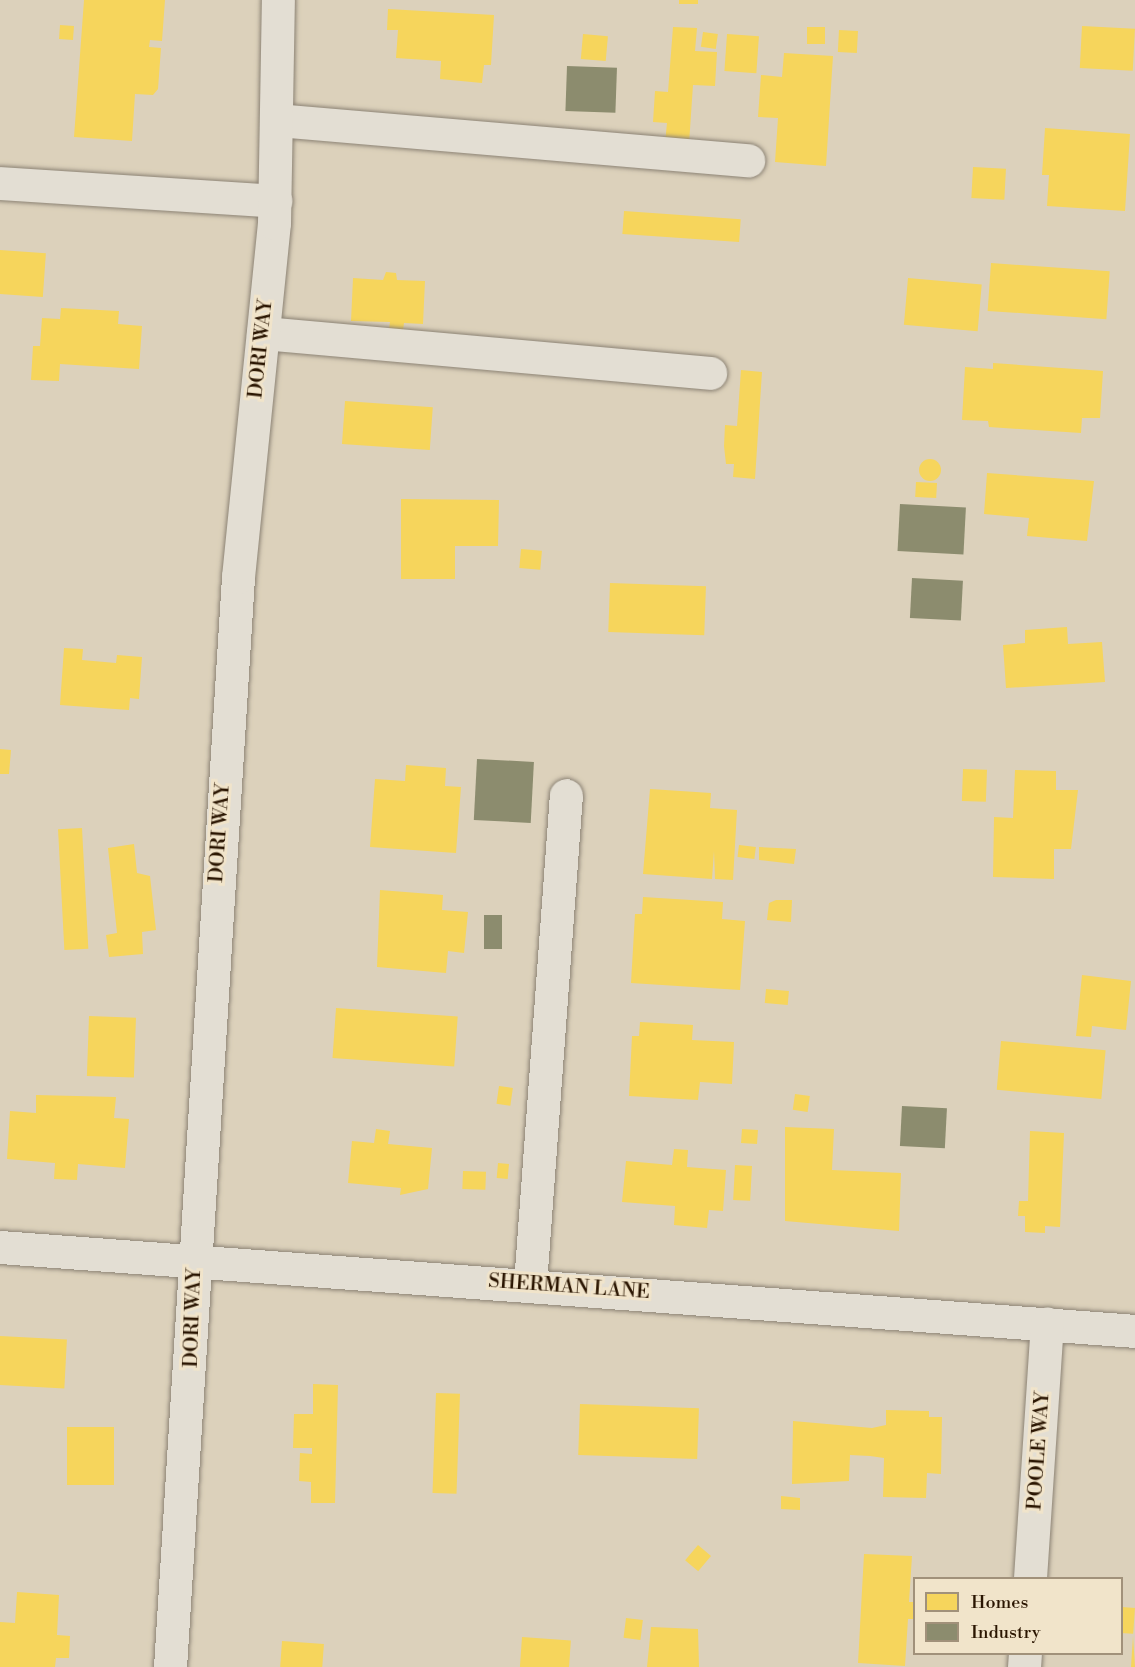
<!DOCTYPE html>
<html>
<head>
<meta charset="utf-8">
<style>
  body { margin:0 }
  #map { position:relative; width:1135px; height:1667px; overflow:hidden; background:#dcd1bb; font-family:"Libre Bodoni",serif }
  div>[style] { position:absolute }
  .homes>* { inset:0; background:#f6d55c; transform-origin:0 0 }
  .round { border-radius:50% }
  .industry>* { inset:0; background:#8c8c6e; transform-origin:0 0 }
  .roads { filter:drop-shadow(0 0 2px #8c8375) drop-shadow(0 0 2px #8c8375) }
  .minor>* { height:33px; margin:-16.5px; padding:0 16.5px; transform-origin:16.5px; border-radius:16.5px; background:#e3ded3 }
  span { translate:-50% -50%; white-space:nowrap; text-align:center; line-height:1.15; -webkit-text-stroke:6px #f1e4ca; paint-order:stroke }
  .street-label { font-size:20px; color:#2a1501 }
  .legend { position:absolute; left:913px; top:1577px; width:210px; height:78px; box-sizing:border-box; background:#f1e4ca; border:2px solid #a1917a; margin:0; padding:8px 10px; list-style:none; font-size:18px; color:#2a1501 }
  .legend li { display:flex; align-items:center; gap:12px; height:30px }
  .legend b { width:30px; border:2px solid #a1917a }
</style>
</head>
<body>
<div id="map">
  <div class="homes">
    <i style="clip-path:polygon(84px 0,165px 0,162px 41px,150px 40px,149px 47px,161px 48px,158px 89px,153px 95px,135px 94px,132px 141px,74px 137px)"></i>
    <i style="left:679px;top:0;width:19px;height:4px"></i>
    <i style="clip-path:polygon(388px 9px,494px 15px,491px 65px,484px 65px,482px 83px,440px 79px,441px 61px,396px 58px,398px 30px,387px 30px)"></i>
    <i style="left:60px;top:25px;width:14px;height:14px;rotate:4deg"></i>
    <i style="left:1082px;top:26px;width:53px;height:42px;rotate:3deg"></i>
    <i style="clip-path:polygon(673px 27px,697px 28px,695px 51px,717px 52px,715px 86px,693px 85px,689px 144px,665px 143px,667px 123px,653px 122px,655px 91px,668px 92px)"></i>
    <i style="left:807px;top:27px;width:18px;height:17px"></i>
    <i style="left:839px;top:30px;width:19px;height:22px;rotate:3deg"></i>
    <i style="left:703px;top:32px;width:15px;height:15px;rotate:8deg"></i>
    <i style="left:583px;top:34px;width:25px;height:25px;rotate:5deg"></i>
    <i style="left:727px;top:34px;width:32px;height:37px;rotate:4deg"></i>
    <i style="clip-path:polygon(784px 53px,833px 56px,826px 166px,775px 162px,778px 118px,758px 117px,761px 75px,782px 77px)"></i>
    <i style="clip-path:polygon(1045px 128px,1130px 134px,1125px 211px,1047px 206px,1049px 175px,1042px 175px)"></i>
    <i style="left:973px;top:167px;width:33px;height:31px;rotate:3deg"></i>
    <i style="left:624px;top:211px;width:117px;height:23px;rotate:4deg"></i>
    <i style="left:0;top:250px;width:46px;height:44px;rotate:4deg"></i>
    <i style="left:991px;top:263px;width:119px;height:48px;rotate:4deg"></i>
    <i style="clip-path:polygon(386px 272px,396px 273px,397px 280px,425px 281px,423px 324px,404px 323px,403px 330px,389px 329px,390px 322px,351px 321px,353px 278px,383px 280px)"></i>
    <i style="left:908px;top:278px;width:74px;height:47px;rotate:5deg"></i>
    <i style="clip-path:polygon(61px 308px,119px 311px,118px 324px,142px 326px,139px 369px,60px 364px,59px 381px,31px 380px,33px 346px,40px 346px,42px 318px,60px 319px)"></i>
    <i style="clip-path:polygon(993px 363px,1103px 371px,1100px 418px,1082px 418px,1081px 433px,989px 427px,988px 421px,962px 420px,965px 367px,993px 369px)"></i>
    <i style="clip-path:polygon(741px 370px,762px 372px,755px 479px,733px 477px,734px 464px,726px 464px,724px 446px,725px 425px,737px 426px)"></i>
    <i style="left:345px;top:401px;width:88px;height:43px;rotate:4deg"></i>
    <i class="round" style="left:919px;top:459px;width:22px;height:22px"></i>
    <i style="clip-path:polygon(987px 473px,1094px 481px,1087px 541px,1027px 536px,1029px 518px,984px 514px)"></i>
    <i style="left:916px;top:482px;width:21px;height:15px;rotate:3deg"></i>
    <i style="clip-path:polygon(401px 499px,499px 500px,498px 546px,455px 546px,455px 579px,401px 579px)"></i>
    <i style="left:521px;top:549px;width:21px;height:19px;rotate:5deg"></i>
    <i style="left:610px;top:583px;width:96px;height:49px;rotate:2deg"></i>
    <i style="clip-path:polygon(1067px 627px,1068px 644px,1102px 642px,1105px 682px,1006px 688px,1003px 645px,1025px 643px,1025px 630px)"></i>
    <i style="clip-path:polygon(64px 648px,83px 649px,82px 660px,116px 663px,117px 655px,142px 657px,139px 699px,130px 698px,129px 710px,60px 705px)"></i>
    <i style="clip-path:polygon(0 749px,11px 750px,9px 774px,0 774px)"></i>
    <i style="clip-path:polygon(406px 765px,446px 768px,445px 786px,461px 787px,456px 853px,370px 847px,375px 779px,405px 781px)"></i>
    <i style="left:963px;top:769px;width:24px;height:32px;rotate:2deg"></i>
    <i style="clip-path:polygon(1015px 770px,1056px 771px,1056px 790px,1078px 790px,1071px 849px,1054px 849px,1054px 879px,993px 877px,994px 817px,1013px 818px)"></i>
    <i style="clip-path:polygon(650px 789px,711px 793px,710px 808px,737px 810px,733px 880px,715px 879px,714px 851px,712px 879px,643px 874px)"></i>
    <i style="left:82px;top:828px;width:121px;height:24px;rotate:87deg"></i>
    <i style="clip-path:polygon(134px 844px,137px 873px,150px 876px,156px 930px,142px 932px,143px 954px,109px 957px,106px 935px,117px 933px,108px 848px)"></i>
    <i style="left:739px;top:845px;width:17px;height:12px;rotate:7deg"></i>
    <i style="clip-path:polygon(759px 847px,796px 849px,794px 864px,759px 860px)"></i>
    <i style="clip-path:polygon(380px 890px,443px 895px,442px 910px,468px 912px,464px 953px,448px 951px,446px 973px,377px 967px)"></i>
    <i style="clip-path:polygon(643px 897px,723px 902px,722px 919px,745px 921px,740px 990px,631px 983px,635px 914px,642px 914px)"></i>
    <i style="clip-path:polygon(776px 900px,792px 900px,791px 922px,767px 920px,769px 903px)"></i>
    <i style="clip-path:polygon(1082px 975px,1131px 981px,1126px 1030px,1092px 1026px,1091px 1037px,1076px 1036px)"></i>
    <i style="left:766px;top:989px;width:23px;height:14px;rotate:5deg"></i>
    <i style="left:336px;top:1008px;width:122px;height:50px;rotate:4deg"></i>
    <i style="left:89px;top:1016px;width:47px;height:60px;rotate:2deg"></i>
    <i style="clip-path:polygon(640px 1022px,693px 1025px,692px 1040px,734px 1042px,732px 1084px,700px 1082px,698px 1100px,629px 1096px,632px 1036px,639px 1036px)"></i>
    <i style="left:1001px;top:1041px;width:105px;height:49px;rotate:5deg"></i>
    <i style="left:499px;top:1086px;width:14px;height:18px;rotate:8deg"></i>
    <i style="left:795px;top:1094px;width:15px;height:16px;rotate:8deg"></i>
    <i style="clip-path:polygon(36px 1095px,116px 1097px,114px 1118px,129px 1119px,125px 1168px,78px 1164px,77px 1180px,54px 1179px,55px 1163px,7px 1159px,10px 1111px,36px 1113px)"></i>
    <i style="clip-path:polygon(785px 1127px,834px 1129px,832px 1170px,901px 1173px,899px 1231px,785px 1221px)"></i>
    <i style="clip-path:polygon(376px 1129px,390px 1131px,388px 1144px,432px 1148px,428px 1189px,400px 1195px,401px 1188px,348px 1183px,352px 1141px,374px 1143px)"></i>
    <i style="left:742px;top:1129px;width:16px;height:14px;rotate:4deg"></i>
    <i style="clip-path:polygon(1030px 1131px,1064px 1133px,1060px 1227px,1045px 1226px,1045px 1233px,1025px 1232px,1025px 1216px,1018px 1216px,1019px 1201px,1028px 1201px)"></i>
    <i style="clip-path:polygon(674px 1149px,688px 1150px,687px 1167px,726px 1170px,723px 1211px,709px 1210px,707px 1228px,674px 1225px,675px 1206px,622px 1202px,626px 1161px,672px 1165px)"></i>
    <i style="left:498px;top:1163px;width:11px;height:15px;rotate:5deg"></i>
    <i style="left:735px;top:1165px;width:17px;height:35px;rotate:3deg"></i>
    <i style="left:463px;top:1171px;width:23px;height:18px;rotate:2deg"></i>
    <i style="left:0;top:1336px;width:67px;height:49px;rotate:3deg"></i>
    <i style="clip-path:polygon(313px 1384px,338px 1385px,335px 1503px,311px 1503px,311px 1482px,299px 1481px,300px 1453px,312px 1454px,312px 1448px,293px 1448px,294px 1414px,313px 1414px)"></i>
    <i style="left:436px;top:1393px;width:24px;height:100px;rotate:2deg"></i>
    <i style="left:580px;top:1404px;width:119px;height:51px;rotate:2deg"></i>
    <i style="clip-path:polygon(886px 1410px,929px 1411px,929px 1417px,942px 1417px,941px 1474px,927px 1473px,926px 1498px,883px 1497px,884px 1458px,870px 1456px,850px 1455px,849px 1481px,792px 1484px,793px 1421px,872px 1428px,886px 1425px)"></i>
    <i style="left:67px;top:1427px;width:47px;height:58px"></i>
    <i style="clip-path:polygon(781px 1496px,800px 1498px,800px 1510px,781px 1509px)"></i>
    <i style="left:698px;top:1545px;width:17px;height:20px;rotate:40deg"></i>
    <i style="clip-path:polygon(864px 1554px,912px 1556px,909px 1602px,914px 1602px,914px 1619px,908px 1619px,905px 1666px,858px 1663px)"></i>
    <i style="clip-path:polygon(17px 1592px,59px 1595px,57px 1635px,70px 1636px,69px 1658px,56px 1658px,55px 1667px,0 1667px,0 1622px,15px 1623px)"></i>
    <i style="left:1122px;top:1607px;width:13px;height:26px;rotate:4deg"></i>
    <i style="left:626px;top:1618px;width:17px;height:20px;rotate:7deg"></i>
    <i style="clip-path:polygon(651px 1627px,698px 1629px,699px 1667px,647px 1667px)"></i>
    <i style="clip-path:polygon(1133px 1636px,1135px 1667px,1131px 1667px)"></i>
    <i style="left:522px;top:1637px;width:49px;height:30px;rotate:4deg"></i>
    <i style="left:282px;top:1641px;width:42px;height:26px;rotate:4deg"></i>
  </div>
  <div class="industry">
    <i style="left:567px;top:66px;width:50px;height:45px;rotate:2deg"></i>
    <i style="left:900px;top:504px;width:66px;height:47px;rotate:3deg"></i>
    <i style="left:912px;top:578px;width:51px;height:40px;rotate:3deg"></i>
    <i style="left:477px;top:759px;width:57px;height:61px;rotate:3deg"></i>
    <i style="left:484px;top:915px;width:18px;height:34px"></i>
    <i style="left:902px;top:1106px;width:45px;height:40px;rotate:3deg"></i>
  </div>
  <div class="roads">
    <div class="minor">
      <i style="left:277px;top:120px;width:473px;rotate:4.9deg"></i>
      <i style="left:0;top:183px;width:276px;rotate:3.7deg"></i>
      <i style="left:263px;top:333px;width:449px;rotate:5.1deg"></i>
      <i style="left:0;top:1247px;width:1138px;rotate:4.23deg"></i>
      <i style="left:530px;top:1284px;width:490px;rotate:-85.8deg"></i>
      <i style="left:1030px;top:1578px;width:255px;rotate:-86.2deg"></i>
      <i style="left:170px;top:1667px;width:1092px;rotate:-86.43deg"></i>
      <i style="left:238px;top:577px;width:356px;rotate:-84.2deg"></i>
      <i style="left:274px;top:223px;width:223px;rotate:-89deg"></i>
      <i style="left:1024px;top:1667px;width:13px;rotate:-86deg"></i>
    </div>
  </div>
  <div class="street-label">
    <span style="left:261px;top:349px;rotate:-84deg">DORI WAY</span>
    <span style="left:220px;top:833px;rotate:-86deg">DORI WAY</span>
    <span style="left:569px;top:1287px;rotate:4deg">SHERMAN LANE</span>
    <span style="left:193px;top:1318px;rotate:-88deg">DORI WAY</span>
    <span style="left:1039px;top:1451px;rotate:-86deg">POOLE WAY</span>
  </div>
  <ul class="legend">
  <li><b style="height:16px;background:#f6d55c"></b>Homes</li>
  <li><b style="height:16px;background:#8c8c6e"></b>Industry</li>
  </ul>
</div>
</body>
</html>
